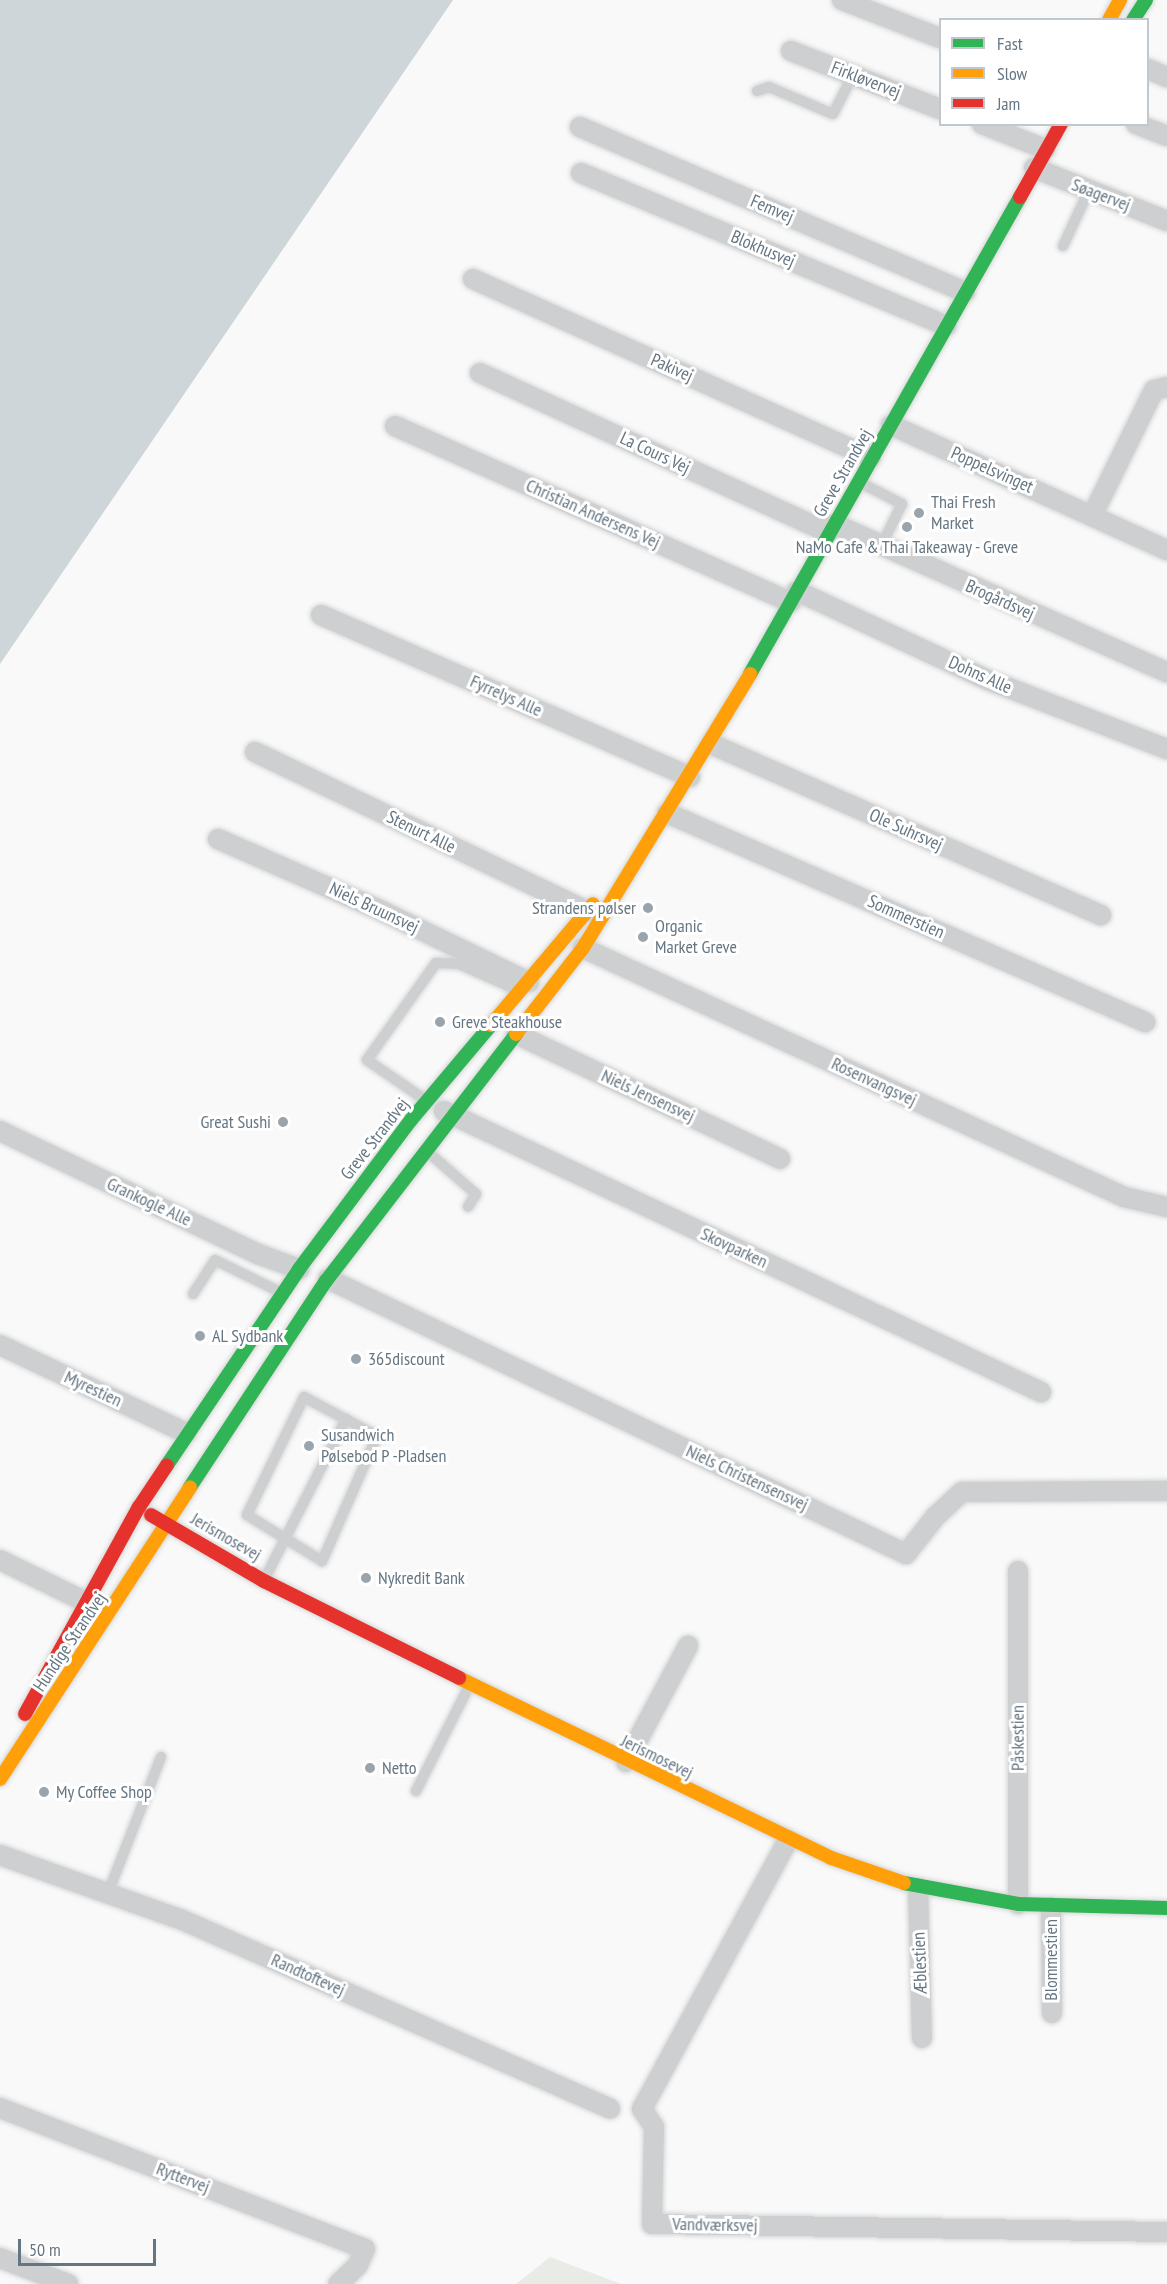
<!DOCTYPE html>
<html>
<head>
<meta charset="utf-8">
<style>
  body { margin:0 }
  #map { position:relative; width:1167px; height:2284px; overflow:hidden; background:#f9f9f9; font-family:"PT Sans Narrow",sans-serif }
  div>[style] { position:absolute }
  .green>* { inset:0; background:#e8ebe6 }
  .water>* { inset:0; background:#ced6d9 }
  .roads { filter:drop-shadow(0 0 2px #d5d6d7) drop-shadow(0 0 2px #d5d6d7) }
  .lane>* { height:10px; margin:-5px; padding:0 5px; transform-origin:5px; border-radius:5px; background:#cecfd0 }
  .street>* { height:20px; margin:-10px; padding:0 10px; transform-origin:10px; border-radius:10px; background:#cecfd0 }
  .fast>* { height:14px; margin:-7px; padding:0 7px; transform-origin:7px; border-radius:7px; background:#30b455 }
  .slow>* { height:14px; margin:-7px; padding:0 7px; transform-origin:7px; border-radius:7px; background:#ff9f0a }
  .jam>* { height:14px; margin:-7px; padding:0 7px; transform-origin:7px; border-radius:7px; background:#e5322d }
  .dots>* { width:16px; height:16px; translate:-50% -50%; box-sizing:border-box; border:3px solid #fff; border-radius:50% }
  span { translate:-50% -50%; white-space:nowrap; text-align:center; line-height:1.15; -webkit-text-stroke:6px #fff; paint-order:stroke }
  .street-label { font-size:18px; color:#657683 }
  .poi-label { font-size:18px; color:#657683 }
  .left { translate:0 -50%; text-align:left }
  .right { translate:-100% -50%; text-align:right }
  .legend { position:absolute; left:939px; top:18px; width:210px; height:108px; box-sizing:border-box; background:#fff; border:2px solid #c1c8cd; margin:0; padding:8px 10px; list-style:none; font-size:18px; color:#657683 }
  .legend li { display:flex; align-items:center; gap:12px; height:30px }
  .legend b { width:30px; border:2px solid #c1c8cd }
  .scale { position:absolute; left:18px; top:2239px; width:138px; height:27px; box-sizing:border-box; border:3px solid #657683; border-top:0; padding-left:8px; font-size:18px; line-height:21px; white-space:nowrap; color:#657683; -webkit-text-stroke:4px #fff; paint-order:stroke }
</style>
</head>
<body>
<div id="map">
  <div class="green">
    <i style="clip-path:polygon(550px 2257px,621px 2284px,516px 2284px)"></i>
  </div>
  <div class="water">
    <i style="clip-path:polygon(0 0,453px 0,0 664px)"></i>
  </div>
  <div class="roads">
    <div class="lane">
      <i style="left:757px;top:91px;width:13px;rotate:-18deg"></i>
      <i style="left:769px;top:87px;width:69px;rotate:22.9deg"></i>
      <i style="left:833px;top:114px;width:44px;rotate:-62.9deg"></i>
      <i style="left:1063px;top:246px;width:62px;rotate:-65.1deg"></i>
      <i style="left:861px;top:483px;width:46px;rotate:27.1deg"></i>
      <i style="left:902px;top:504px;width:47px;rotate:116.6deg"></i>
      <i style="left:427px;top:1101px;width:73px;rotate:-145.7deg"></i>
      <i style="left:367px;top:1060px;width:119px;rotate:-54.6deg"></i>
      <i style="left:436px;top:963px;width:23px;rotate:2deg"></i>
      <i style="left:459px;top:964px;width:66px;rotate:24.2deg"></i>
      <i style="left:428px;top:1152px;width:64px;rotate:41.2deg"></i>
      <i style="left:476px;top:1194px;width:15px;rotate:122deg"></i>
      <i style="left:193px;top:1294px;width:40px;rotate:-57.1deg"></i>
      <i style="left:215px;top:1260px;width:75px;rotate:26.2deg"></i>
      <i style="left:304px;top:1397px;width:83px;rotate:28.1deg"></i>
      <i style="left:377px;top:1436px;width:137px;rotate:113.7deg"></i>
      <i style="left:322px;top:1561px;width:88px;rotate:-148.5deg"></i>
      <i style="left:247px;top:1515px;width:131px;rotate:-64.2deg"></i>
      <i style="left:264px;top:1580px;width:181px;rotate:-63deg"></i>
      <i style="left:416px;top:1791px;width:120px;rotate:-63.2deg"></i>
      <i style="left:108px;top:1893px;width:146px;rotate:-68.7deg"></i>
    </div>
    <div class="street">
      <i style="left:842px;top:0;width:105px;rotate:21.2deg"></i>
      <i style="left:791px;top:51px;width:160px;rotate:21.3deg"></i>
      <i style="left:1148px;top:69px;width:21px;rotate:23deg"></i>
      <i style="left:982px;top:124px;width:68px;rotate:21.6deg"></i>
      <i style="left:1136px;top:124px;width:33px;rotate:21deg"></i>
      <i style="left:580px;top:127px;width:419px;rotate:23.2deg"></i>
      <i style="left:1034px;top:168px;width:143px;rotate:21.7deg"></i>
      <i style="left:581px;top:173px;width:396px;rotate:22.7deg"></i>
      <i style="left:473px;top:279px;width:436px;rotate:24.2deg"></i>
      <i style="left:480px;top:373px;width:384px;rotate:24.6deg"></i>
      <i style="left:891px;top:425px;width:303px;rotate:24.4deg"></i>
      <i style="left:395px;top:426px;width:433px;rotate:24deg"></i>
      <i style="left:1092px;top:516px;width:140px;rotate:-63.8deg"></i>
      <i style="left:1154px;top:390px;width:13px;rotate:-13deg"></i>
      <i style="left:834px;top:524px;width:364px;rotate:24deg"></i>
      <i style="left:797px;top:591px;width:211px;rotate:25deg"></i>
      <i style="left:988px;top:680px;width:192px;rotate:21.1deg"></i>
      <i style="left:321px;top:615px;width:403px;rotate:23.7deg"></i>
      <i style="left:711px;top:744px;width:426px;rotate:23.7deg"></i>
      <i style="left:255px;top:752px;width:368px;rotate:25.6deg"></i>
      <i style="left:667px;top:813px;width:522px;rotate:23.62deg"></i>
      <i style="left:218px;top:839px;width:181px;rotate:23.7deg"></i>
      <i style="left:384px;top:912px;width:161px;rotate:25.8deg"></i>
      <i style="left:583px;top:948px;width:596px;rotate:24.71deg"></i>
      <i style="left:1124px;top:1197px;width:44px;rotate:13.1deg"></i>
      <i style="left:516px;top:1034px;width:292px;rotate:25.3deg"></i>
      <i style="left:444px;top:1111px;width:660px;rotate:25.21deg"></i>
      <i style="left:0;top:1131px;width:286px;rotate:25.5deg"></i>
      <i style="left:258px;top:1254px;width:44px;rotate:20.1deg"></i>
      <i style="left:328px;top:1279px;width:640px;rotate:25.44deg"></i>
      <i style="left:906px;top:1554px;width:47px;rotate:-51.9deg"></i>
      <i style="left:935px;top:1517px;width:37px;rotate:-43deg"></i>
      <i style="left:962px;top:1492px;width:205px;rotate:-0.3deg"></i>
      <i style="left:0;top:1345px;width:206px;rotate:25.3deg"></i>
      <i style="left:0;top:1560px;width:93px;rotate:26deg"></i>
      <i style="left:626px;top:1762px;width:132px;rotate:-61.9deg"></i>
      <i style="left:788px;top:1840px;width:306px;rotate:118.5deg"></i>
      <i style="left:642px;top:2109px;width:22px;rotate:56deg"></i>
      <i style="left:654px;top:2127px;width:97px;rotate:91.2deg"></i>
      <i style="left:652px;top:2224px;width:515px;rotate:0.89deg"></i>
      <i style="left:0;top:1855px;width:191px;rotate:19.6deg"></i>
      <i style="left:180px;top:1919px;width:470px;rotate:23.8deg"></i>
      <i style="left:918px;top:1888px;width:150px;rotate:88.5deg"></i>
      <i style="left:1018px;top:1904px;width:333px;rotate:-90deg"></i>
      <i style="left:1051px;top:1907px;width:106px;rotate:89.5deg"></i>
      <i style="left:0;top:2108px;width:391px;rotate:21.1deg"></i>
      <i style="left:365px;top:2249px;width:17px;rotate:114deg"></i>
      <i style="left:358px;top:2265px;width:28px;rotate:136deg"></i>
      <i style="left:0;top:2258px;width:73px;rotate:20.9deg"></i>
    </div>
    <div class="fast">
      <i style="left:1133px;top:20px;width:24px;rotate:-57deg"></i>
      <i style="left:750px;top:674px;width:548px;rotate:-60.49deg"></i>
      <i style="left:167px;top:1465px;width:236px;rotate:-56deg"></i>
      <i style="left:299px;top:1269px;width:186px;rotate:-53.1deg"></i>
      <i style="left:411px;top:1120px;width:124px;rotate:-49.9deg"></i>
      <i style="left:190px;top:1487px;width:247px;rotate:-56.6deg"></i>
      <i style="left:326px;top:1281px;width:312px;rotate:-52.4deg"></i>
      <i style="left:904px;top:1883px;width:116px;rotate:10.4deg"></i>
      <i style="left:1018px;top:1904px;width:149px;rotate:1.5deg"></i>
    </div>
    <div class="slow">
      <i style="left:1109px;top:20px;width:23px;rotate:-61deg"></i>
      <i style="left:491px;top:1025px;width:158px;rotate:-49.9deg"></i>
      <i style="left:516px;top:1034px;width:109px;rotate:-52.1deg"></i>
      <i style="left:583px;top:948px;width:321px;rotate:-58.6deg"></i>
      <i style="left:459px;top:1678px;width:413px;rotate:25.8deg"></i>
      <i style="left:831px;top:1858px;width:77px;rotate:18.9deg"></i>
      <i style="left:0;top:1779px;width:348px;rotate:-56.9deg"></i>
    </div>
    <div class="jam">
      <i style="left:1020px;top:197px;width:84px;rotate:-60.7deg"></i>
      <i style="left:151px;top:1515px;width:131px;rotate:30.3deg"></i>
      <i style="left:264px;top:1581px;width:218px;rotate:26.4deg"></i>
      <i style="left:25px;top:1714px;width:236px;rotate:-61.2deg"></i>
      <i style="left:139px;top:1507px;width:50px;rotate:-56.3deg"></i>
    </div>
  </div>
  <div class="dots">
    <i style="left:919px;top:513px;background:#99a4ac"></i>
    <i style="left:907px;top:527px;background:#99a4ac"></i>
    <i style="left:648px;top:908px;background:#99a4ac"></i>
    <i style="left:643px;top:937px;background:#99a4ac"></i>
    <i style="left:440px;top:1022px;background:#99a4ac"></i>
    <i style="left:283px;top:1122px;background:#99a4ac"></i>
    <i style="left:200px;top:1336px;background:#99a4ac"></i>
    <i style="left:356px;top:1359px;background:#99a4ac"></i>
    <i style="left:309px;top:1446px;background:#99a4ac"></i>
    <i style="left:366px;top:1578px;background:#99a4ac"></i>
    <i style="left:370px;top:1768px;background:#99a4ac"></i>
    <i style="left:44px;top:1792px;background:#99a4ac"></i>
  </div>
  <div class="street-label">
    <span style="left:866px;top:80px;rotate:21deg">Firkløvervej</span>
    <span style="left:1101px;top:195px;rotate:21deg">Søagervej</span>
    <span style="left:772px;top:209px;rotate:23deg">Femvej</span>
    <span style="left:763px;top:249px;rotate:23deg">Blokhusvej</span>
    <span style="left:672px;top:368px;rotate:24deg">Pakivej</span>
    <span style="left:655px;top:453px;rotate:25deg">La Cours Vej</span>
    <span style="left:992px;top:470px;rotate:24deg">Poppelsvinget</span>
    <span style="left:843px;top:473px;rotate:-60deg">Greve Strandvej</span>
    <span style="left:593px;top:514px;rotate:24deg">Christian Andersens Vej</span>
    <span style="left:1000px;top:600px;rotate:24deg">Brogårdsvej</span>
    <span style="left:980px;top:675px;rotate:24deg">Dohns Alle</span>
    <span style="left:506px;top:696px;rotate:24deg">Fyrrelys Alle</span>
    <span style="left:906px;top:830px;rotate:24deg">Ole Suhrsvej</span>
    <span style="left:421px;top:832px;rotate:26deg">Stenurt Alle</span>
    <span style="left:374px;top:908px;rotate:25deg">Niels Bruunsvej</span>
    <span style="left:906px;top:917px;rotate:24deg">Sommerstien</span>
    <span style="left:874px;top:1082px;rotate:25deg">Rosenvangsvej</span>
    <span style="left:648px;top:1096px;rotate:25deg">Niels Jensensvej</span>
    <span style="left:375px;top:1139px;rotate:-52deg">Greve Strandvej</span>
    <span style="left:149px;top:1202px;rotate:25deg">Grankogle Alle</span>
    <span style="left:734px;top:1248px;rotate:25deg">Skovparken</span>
    <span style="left:93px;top:1389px;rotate:25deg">Myrestien</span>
    <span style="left:747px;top:1478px;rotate:25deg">Niels Christensensvej</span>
    <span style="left:226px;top:1537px;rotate:30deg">Jerismosevej</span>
    <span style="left:70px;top:1642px;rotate:-56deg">Hundige Strandvej</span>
    <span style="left:1018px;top:1738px;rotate:-90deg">Påskestien</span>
    <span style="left:657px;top:1757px;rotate:26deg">Jerismosevej</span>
    <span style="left:1051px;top:1960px;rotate:-90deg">Blommestien</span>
    <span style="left:920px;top:1963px;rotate:-92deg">Æblestien</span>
    <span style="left:308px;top:1975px;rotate:24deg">Randtoftevej</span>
    <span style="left:183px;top:2178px;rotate:21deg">Ryttervej</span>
    <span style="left:715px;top:2225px;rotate:1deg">Vandværksvej</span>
  </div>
  <div class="poi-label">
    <span class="left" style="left:931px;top:513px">Thai Fresh<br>Market</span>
    <span style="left:907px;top:547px">NaMo Cafe &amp; Thai Takeaway - Greve</span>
    <span class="right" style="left:636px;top:908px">Strandens pølser</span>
    <span class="left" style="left:655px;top:937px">Organic<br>Market Greve</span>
    <span class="left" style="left:452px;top:1022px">Greve Steakhouse</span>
    <span class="right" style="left:271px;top:1122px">Great Sushi</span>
    <span class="left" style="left:212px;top:1336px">AL Sydbank</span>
    <span class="left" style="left:368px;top:1359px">365discount</span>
    <span class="left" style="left:321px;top:1446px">Susandwich<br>Pølsebod P -Pladsen</span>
    <span class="left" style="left:378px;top:1578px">Nykredit Bank</span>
    <span class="left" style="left:382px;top:1768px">Netto</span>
    <span class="left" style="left:56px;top:1792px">My Coffee Shop</span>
  </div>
  <ul class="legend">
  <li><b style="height:8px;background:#30b455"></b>Fast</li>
  <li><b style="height:8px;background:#ff9f0a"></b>Slow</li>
  <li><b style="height:8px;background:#e5322d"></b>Jam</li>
  </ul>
  <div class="scale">50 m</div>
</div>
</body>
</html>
